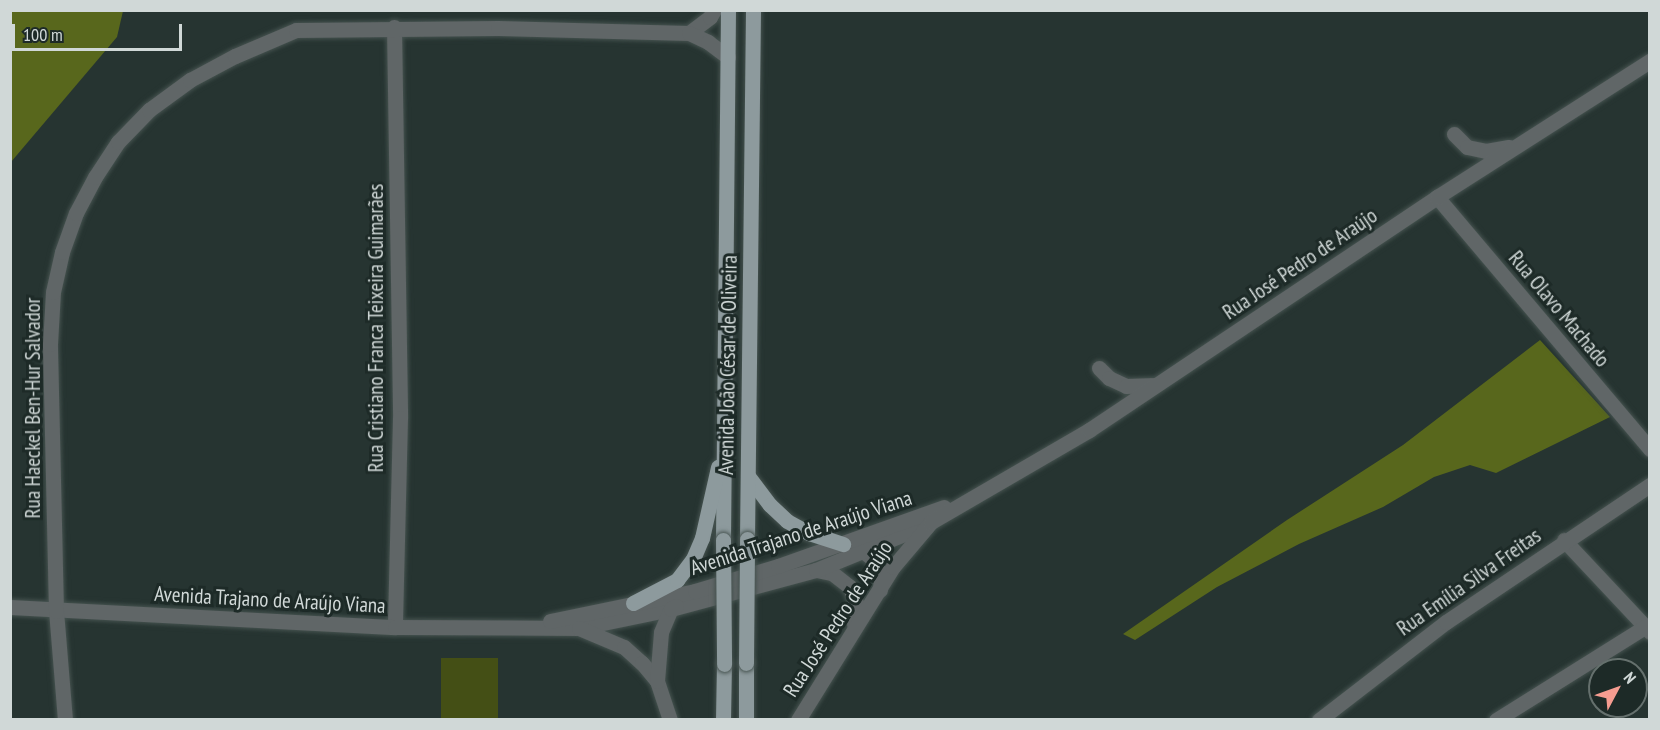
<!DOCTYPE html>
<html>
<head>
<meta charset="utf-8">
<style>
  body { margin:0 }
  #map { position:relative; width:1660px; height:730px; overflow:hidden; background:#263431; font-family:"PT Sans Narrow",sans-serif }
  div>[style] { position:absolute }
  .green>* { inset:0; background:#444f15; transform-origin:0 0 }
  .forest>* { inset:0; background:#58671c }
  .roads { filter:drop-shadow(0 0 2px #45524f) drop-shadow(0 0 2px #45524f) }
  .minor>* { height:15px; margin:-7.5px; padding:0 7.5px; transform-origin:7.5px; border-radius:7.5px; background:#606667 }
  .major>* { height:15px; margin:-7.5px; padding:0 7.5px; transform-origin:7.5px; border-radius:7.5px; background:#8d9a9d }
  .bridges { filter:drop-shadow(0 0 2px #45524f) drop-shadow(0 0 2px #45524f) }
  .major-bridge>* { height:15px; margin:-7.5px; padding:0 7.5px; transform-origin:7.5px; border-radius:7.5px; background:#8d9a9d }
  span { translate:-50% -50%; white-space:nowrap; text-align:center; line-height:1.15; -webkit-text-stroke:6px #1d2a27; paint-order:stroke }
  .street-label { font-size:21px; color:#d0d8d7 }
  .frame { position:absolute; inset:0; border:12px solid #d0d8d7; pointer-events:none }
  .north { position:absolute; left:1588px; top:658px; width:60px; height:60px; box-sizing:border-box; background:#1d2a27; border:2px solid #65706d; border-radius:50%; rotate:49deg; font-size:16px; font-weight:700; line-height:24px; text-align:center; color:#d0d8d7 }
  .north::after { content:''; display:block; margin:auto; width:21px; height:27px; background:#f59c90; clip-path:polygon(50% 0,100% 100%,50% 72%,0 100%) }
  .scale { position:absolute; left:12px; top:24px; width:170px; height:27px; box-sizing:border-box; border:3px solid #d0d8d7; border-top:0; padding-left:8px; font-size:18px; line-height:21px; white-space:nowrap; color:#d0d8d7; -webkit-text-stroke:4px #1d2a27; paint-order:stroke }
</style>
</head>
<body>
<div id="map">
  <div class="green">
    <i style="left:498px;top:658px;width:61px;height:57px;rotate:90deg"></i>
  </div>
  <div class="forest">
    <i style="clip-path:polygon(11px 10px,123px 11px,117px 37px,11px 162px)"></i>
    <i style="clip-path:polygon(1540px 340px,1610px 417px,1496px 473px,1470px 465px,1434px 477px,1383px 507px,1299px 544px,1217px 587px,1135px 640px,1123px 634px,1287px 520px,1403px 445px)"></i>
  </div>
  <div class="roads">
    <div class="minor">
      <i style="left:394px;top:27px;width:391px;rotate:89.1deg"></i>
      <i style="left:400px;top:418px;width:209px;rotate:91.4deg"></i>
      <i style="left:689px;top:33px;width:26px;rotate:-37deg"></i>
      <i style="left:710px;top:17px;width:8px;rotate:-60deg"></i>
      <i style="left:1454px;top:134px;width:18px;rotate:45deg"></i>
      <i style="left:1467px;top:147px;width:19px;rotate:12deg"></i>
      <i style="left:1486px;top:151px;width:23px;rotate:-10deg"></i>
      <i style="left:1437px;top:197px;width:330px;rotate:49.8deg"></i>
      <i style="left:1099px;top:368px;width:14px;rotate:45deg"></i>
      <i style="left:1109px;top:378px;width:19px;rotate:25deg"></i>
      <i style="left:1126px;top:386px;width:29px;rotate:-2deg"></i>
      <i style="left:1564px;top:540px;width:126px;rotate:46.9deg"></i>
      <i style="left:859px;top:548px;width:18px;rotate:38deg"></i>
      <i style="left:873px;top:559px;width:8px;rotate:60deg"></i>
      <i style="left:877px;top:566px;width:10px;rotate:66deg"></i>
      <i style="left:881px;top:575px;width:15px;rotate:94deg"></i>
      <i style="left:816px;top:570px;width:16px;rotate:11deg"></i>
      <i style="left:832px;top:573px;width:23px;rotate:38deg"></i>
      <i style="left:850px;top:587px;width:19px;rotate:69deg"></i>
      <i style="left:857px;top:605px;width:19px;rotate:99deg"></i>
      <i style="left:10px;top:607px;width:386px;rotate:3deg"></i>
      <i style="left:395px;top:627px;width:184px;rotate:0.3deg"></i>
      <i style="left:579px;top:628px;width:94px;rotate:-11.7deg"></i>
      <i style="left:671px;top:609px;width:150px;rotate:-15.1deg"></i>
      <i style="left:816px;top:570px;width:119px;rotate:-22.2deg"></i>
      <i style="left:550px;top:621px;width:148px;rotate:-11.7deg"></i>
      <i style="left:695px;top:591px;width:87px;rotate:-16.8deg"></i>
      <i style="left:778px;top:566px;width:176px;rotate:-19.6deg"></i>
      <i style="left:579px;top:628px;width:49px;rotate:22.9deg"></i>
      <i style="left:624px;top:647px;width:24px;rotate:42deg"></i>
      <i style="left:642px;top:663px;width:23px;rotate:50deg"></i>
      <i style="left:657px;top:681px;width:41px;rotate:71.6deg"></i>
      <i style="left:657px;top:681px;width:49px;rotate:-85.3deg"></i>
      <i style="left:661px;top:632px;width:25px;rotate:-67deg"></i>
      <i style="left:671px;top:609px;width:6px;rotate:-31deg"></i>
      <i style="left:65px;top:720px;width:109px;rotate:-94.7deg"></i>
      <i style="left:56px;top:611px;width:267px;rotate:-91.3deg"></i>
      <i style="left:50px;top:344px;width:52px;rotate:-86.7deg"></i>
      <i style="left:53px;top:292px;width:41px;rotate:-77.3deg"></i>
      <i style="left:62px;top:252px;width:41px;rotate:-70.3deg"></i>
      <i style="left:76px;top:213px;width:41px;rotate:-62.2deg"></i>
      <i style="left:95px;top:177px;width:42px;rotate:-56.7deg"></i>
      <i style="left:118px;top:142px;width:45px;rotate:-45.9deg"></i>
      <i style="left:149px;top:110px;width:51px;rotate:-36.2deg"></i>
      <i style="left:190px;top:80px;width:51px;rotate:-28.1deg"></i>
      <i style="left:235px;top:56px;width:66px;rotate:-23.1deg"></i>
      <i style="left:296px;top:30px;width:202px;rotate:-0.6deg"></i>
      <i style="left:498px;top:28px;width:191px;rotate:1.5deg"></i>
      <i style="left:689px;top:33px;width:21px;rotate:25deg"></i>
      <i style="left:708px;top:42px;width:25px;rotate:37deg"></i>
      <i style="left:798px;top:720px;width:180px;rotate:-58.2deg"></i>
      <i style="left:893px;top:567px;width:59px;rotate:-49.8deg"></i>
      <i style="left:931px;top:522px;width:183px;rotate:-30.2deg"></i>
      <i style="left:1089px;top:430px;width:419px;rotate:-33.8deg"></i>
      <i style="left:1437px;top:197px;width:253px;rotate:-32.6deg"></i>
      <i style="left:1319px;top:720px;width:160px;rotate:-37.7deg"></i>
      <i style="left:1446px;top:622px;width:246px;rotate:-33.9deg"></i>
      <i style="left:1496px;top:720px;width:176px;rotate:-32deg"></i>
    </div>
    <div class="major">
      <i style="left:748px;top:476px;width:36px;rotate:53deg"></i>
      <i style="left:770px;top:505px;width:23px;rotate:43deg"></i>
      <i style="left:787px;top:521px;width:25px;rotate:29deg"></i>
      <i style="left:809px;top:533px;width:36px;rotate:18deg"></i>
      <i style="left:747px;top:539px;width:529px;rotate:-89.35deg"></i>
      <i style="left:723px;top:540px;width:530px;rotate:-89.46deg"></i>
      <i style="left:633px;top:603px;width:50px;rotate:-27.6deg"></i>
      <i style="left:677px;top:580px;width:26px;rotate:-53deg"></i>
      <i style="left:693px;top:559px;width:23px;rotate:-67deg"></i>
      <i style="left:702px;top:538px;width:73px;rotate:-77.3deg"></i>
      <i style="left:723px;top:720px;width:56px;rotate:-89deg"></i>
      <i style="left:746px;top:720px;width:57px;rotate:-90deg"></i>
    </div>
  </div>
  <div class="bridges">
    <div class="major-bridge">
      <i style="left:723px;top:540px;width:124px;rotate:89.5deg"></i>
      <i style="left:746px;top:663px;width:124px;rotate:-89.5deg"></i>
    </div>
  </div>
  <div class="street-label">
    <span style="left:1300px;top:264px;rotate:-34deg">Rua José Pedro de Araújo</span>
    <span style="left:1559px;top:309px;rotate:50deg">Rua Olavo Machado</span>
    <span style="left:376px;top:328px;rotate:-90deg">Rua Cristiano Franca Teixeira Guimarães</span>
    <span style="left:728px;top:365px;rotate:-89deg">Avenida João César de Oliveira</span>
    <span style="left:33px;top:408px;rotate:-90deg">Rua Haeckel Ben-Hur Salvador</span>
    <span style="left:801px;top:533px;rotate:-18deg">Avenida Trajano de Araújo Viana</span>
    <span style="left:1469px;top:582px;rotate:-35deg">Rua Emília Silva Freitas</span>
    <span style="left:270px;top:600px;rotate:3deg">Avenida Trajano de Araújo Viana</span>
    <span style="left:838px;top:619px;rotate:-57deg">Rua José Pedro de Araújo</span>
  </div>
  <div class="frame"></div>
  <div class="north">N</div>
  <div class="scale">100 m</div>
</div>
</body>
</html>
